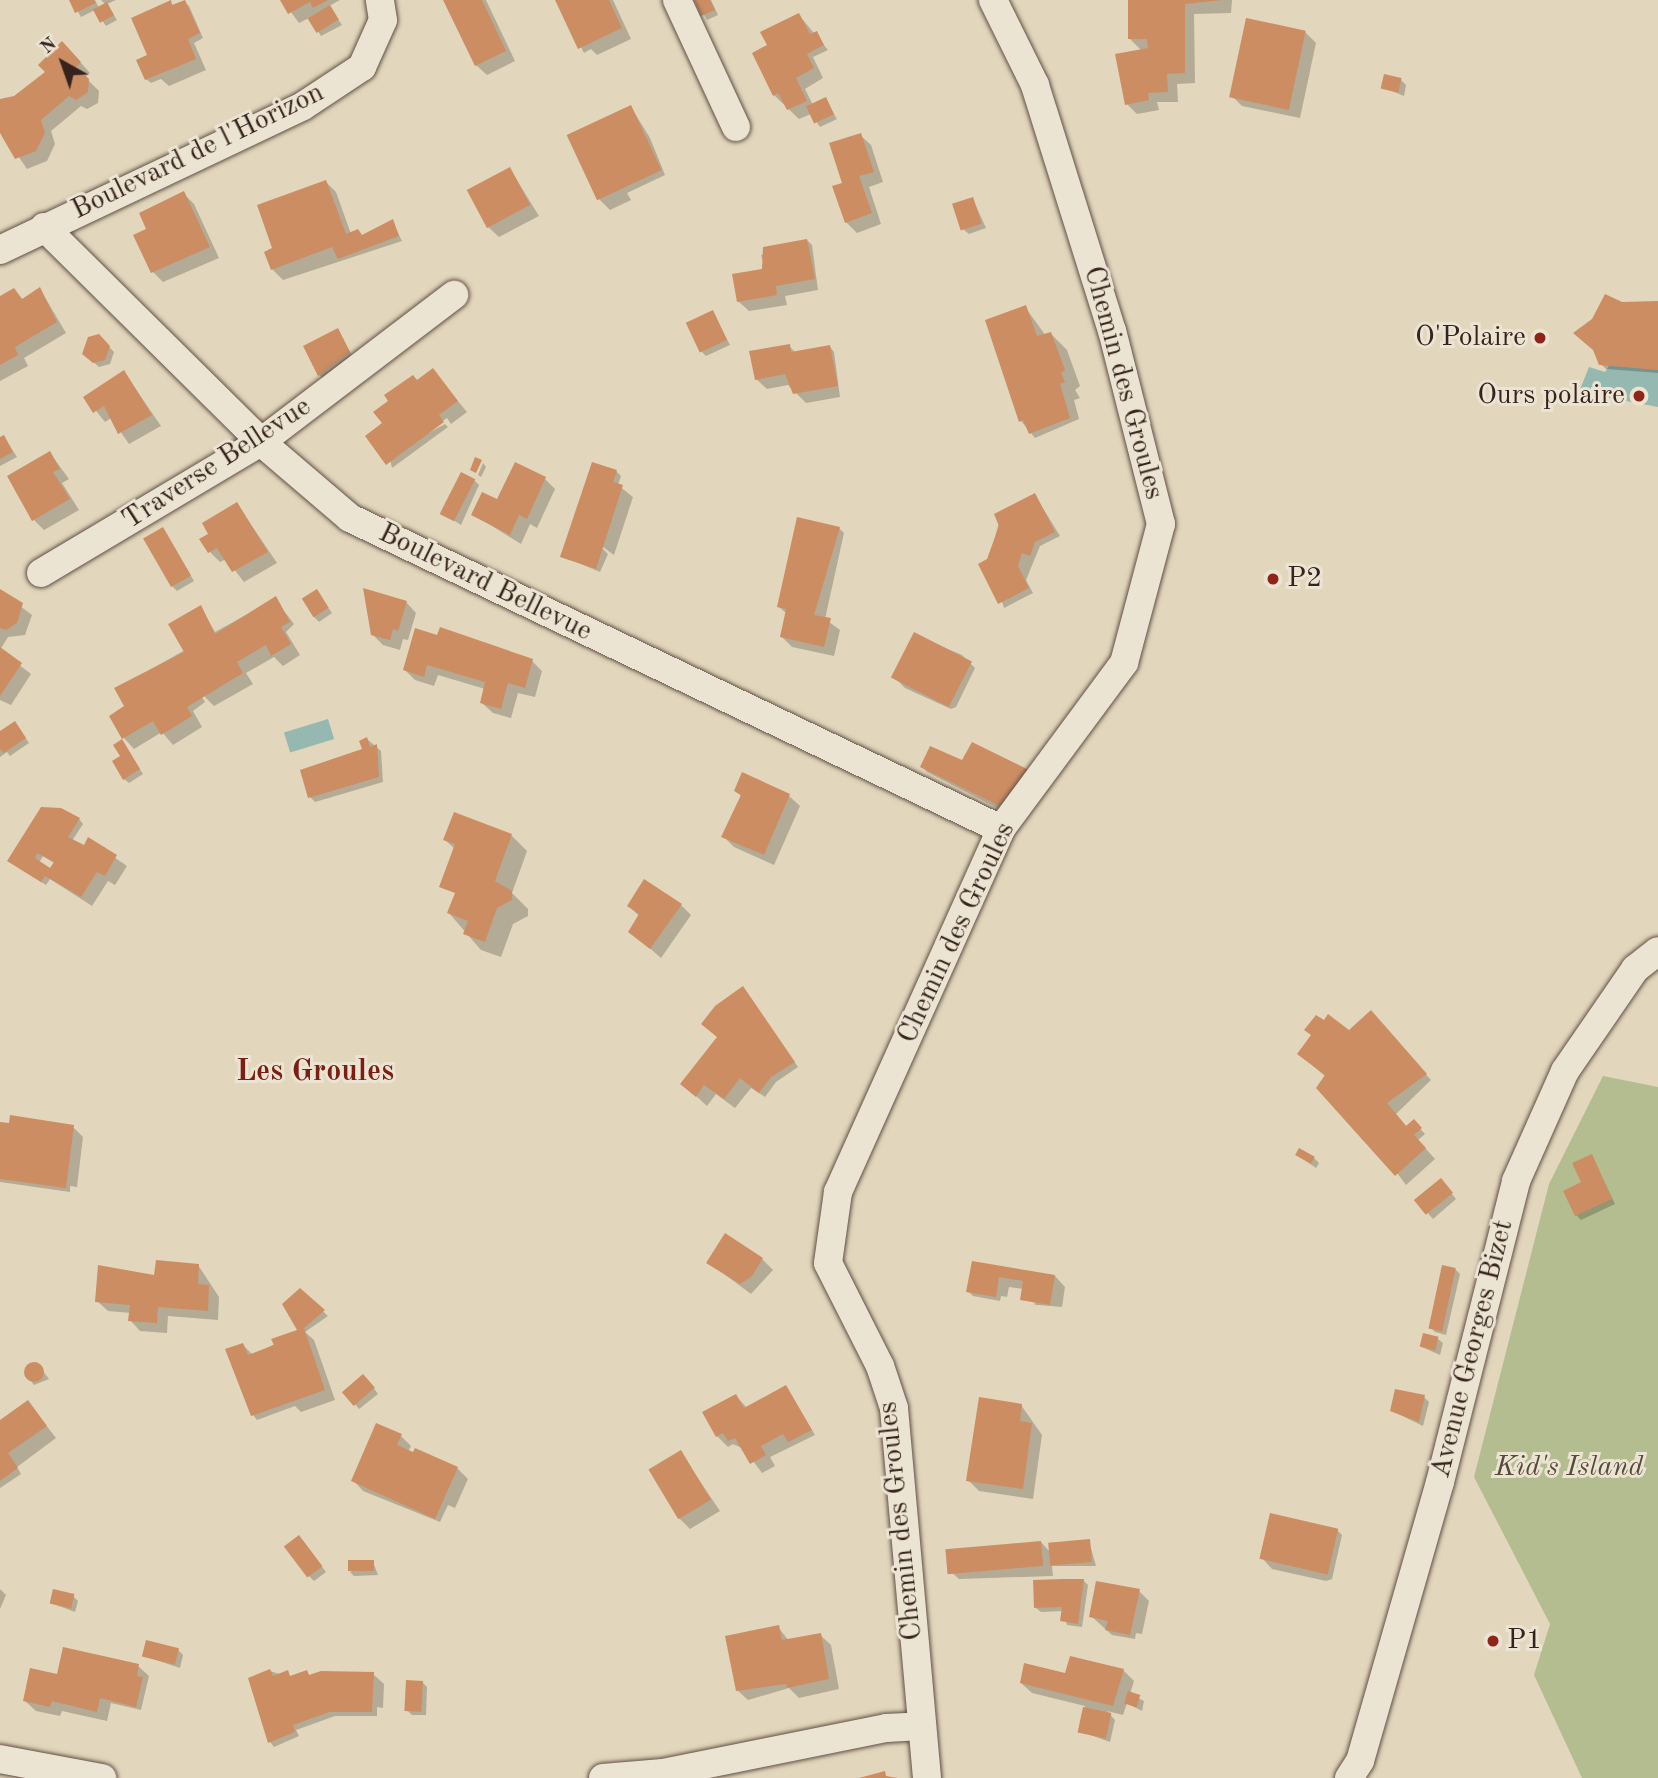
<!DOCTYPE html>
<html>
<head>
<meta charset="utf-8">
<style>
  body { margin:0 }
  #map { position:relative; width:1658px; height:1778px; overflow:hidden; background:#e2d6bc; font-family:"Old Standard TT",serif }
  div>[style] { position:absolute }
  .green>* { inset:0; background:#b4bd8f }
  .water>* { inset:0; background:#95b9b0; transform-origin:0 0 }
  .shadow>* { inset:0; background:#0003 }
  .building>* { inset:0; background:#cc8d62; transform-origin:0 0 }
  .round { border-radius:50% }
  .roads { filter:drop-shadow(0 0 2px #615045) drop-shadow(0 0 2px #615045) }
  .minor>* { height:28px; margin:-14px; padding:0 14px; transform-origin:14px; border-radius:14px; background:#ece4d3 }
  .dots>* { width:19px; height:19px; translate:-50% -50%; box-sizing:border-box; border:4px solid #ece4d3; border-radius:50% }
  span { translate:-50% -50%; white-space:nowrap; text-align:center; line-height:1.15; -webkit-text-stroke:6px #ece4d3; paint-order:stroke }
  .street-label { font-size:28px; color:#36231d }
  .poi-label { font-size:28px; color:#36231d }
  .right { translate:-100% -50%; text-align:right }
  .left { translate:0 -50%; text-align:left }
  .park-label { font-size:28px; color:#564a3a; font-style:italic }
  .neighbourhood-label { font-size:30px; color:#7a1f14; font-weight:700 }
  .north { position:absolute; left:28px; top:28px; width:70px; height:70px; -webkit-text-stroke:5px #ece4d3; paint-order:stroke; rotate:320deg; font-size:19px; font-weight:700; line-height:28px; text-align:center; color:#36231d }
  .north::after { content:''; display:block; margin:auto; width:24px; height:32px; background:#36231d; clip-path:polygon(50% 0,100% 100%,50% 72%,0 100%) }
</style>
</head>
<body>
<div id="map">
  <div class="green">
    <i style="clip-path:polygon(1603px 1076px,1658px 1087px,1658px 1778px,1582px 1778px,1534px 1675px,1550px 1624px,1474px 1477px,1549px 1184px)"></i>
  </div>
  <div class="water">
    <i style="clip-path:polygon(1612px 361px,1658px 364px,1658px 407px,1579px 392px,1589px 367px,1605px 372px)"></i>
    <i style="left:328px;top:719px;width:21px;height:46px;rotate:73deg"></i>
  </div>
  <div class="shadow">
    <i style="clip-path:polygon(71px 0,95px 0,99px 8px,106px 5px,101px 0,116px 0,107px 4px,117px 20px,106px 26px,95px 10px,81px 17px)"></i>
    <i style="clip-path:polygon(282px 0,340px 0,329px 6px,342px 25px,321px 36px,309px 18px,299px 23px)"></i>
    <i style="clip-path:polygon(445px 0,486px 0,515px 61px,487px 75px,476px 65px)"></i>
    <i style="clip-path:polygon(557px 0,613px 0,631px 39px,597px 55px,591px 49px,584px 53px)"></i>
    <i style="clip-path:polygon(696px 0,711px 0,718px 15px,707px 20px)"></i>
    <i style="clip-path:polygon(1129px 0,1232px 0,1231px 13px,1194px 14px,1195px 83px,1177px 84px,1178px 102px,1157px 102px,1159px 110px,1137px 114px,1127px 104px,1142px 51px,1129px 38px)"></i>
    <i style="clip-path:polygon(170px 2px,174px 6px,184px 2px,189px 6px,203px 38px,194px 43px,206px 70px,169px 86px,161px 79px,151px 83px,146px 79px)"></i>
    <i style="clip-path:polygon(799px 15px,828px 50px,813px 57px,823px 78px,805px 89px,813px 105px,825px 99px,837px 119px,820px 127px,811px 114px,799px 119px,774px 95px,770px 46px)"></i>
    <i style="clip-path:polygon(1305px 32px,1316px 43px,1300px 118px,1242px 106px,1232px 96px)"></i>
    <i style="clip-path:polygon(73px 54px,90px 73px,85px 77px,99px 91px,98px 103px,87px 109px,81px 106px,51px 131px,55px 144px,47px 161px,27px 169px,0 129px,0 115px,15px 97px)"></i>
    <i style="clip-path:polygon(1401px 80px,1406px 85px,1404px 96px,1382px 87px)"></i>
    <i style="clip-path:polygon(631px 107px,650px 138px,665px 175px,627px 193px,631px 200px,610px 210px,599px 199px)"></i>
    <i style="clip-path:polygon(860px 135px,871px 145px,883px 182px,869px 187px,881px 224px,857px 233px,846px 222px,844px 184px)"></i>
    <i style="clip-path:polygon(510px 169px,539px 216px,499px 237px,488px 227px)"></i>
    <i style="clip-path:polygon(326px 182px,336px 192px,351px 234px,363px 236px,392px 221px,402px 241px,283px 280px,272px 269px,274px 249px)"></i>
    <i style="clip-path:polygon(184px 194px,194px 204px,219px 258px,163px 282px,153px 272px,148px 229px)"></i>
    <i style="clip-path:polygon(973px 199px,986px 228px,969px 234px,964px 230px)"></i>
    <i style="clip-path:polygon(807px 240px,812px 245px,818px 290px,785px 296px,787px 305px,749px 311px,738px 301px,766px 270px,761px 255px)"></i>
    <i style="clip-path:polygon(40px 289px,66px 333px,24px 358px,28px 366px,0 381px,0 298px,14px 290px,23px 300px)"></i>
    <i style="clip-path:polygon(1621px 304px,1658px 304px,1658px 373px,1606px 369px,1601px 364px,1594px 350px)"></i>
    <i style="clip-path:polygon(1025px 307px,1046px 336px,1051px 334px,1067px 350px,1080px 386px,1075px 390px,1080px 398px,1074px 400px,1079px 419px,1035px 438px,1021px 421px)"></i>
    <i style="clip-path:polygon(713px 312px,730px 345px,706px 356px,701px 351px)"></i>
    <i style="clip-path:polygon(338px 330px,353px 357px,324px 379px,319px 375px)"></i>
    <i style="clip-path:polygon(99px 336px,114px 352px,110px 364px,99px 367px,89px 358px)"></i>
    <i style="clip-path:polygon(789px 346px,796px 353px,830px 347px,834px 352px,840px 397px,806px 403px,788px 385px,767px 389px,756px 379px)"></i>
    <i style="clip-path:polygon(433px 371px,467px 412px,451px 424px,447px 418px,419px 438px,445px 424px,448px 427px,392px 468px,382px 425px)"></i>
    <i style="clip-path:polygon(124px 372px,161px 426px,129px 444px,111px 418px,105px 422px,85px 397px)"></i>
    <i style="clip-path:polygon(4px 437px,17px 457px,0 466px,0 439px)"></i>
    <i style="clip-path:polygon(50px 453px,69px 479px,62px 483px,79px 510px,44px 530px,34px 520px)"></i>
    <i style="clip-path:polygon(483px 463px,486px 467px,481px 477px,478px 475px)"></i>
    <i style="clip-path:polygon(616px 471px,621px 476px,618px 485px,633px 497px,614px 555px,596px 542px,608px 554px,600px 572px,562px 556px)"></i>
    <i style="clip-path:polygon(545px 479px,555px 489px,537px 528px,530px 524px,521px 544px,473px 514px)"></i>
    <i style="clip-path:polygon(474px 480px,479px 485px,461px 525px,444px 514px)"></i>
    <i style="clip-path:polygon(1035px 495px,1060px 536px,1040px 546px,1026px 580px,1033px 593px,1004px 608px,989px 560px,999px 522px)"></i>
    <i style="clip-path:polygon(237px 504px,277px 563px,244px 582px,226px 559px,220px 562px,210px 552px,210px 534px)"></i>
    <i style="clip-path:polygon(839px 528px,844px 533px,825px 619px,840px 630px,834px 656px,792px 647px,782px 637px,787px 614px,779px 607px)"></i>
    <i style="clip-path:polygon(163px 529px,194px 581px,177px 591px,172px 586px)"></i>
    <i style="clip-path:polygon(0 591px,32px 615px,25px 635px,8px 637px,0 650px,31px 674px,11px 705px,0 700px)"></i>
    <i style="clip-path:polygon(317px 591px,332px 613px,319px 622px,314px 617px)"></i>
    <i style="clip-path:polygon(275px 599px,294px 624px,286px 632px,300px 655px,283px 666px,274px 657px,246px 673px,253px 684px,214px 706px,198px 690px,205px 702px,193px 711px,202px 727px,173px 745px,162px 732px,134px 749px,124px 738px,111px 717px,127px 706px,116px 689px,185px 650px,201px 608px,215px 632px)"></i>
    <i style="clip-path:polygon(406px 602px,416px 613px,408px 640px,403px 639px,400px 650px,383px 645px,372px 634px)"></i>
    <i style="clip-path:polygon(417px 631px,532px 661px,542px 671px,535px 697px,518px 693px,511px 718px,493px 713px,482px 703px,485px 689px,438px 675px,434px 686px,415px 680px,405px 670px)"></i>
    <i style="clip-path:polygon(915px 635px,962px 655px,975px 668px,956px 707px,951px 709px,905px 688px,895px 678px)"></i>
    <i style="clip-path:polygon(19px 728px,29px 743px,10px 756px,7px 752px,0 757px,0 733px)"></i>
    <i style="clip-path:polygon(367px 739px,381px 751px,383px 782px,315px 802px,310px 797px,364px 750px)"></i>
    <i style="clip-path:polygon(122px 741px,143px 774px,129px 783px,124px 779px)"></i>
    <i style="clip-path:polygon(931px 748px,1013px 816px,927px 772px,922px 767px)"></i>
    <i style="clip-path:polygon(736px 791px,789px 796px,800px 806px,774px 865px,734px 847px,723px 836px,742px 797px)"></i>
    <i style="clip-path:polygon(evenodd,79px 819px,83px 824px,72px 841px,85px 848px,89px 840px,127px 866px,115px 885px,108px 881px,92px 906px,50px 879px,46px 885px,14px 865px,79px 819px,43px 856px,54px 863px,50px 870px,39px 863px,43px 856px)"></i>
    <i style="clip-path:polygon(511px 835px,527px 851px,512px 893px,528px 909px,528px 916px,513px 924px,501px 957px,481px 950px,449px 913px,456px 895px,455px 849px,445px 840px)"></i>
    <i style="clip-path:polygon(681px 905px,691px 915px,661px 958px,630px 931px,639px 916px,629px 906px)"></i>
    <i style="clip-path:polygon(1370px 1013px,1431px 1080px,1396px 1114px,1407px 1127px,1414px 1122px,1425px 1134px,1418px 1140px,1435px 1159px,1406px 1185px,1326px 1077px,1299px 1054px,1312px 1036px,1306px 1030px,1350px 1033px)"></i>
    <i style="clip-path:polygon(764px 1018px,798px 1067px,776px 1082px,765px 1097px,751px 1088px,735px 1108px,716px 1094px,707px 1106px,683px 1084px,718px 1038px,703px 1024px)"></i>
    <i style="clip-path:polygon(0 1123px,73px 1127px,83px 1137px,77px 1187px,70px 1186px,70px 1192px,0 1182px)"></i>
    <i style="clip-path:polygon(1297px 1155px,1314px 1158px,1319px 1163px,1316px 1168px)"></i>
    <i style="clip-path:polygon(1592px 1156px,1615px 1204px,1581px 1220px,1576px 1215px)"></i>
    <i style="clip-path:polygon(1445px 1185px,1456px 1199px,1433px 1219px,1417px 1201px)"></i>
    <i style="clip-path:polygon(762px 1259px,773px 1270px,751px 1294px,708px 1262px)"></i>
    <i style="clip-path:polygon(973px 1263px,1055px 1276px,1065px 1287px,1062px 1307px,1027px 1304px,1036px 1305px,1024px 1289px,1009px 1287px,1007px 1297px,1001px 1296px,1000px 1301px,973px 1296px,968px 1291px)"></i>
    <i style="clip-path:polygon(198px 1265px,219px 1297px,218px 1320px,168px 1316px,167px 1333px,140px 1331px,130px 1320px,131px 1313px,108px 1311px,97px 1301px,99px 1266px,156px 1277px)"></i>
    <i style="clip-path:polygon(1455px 1269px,1460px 1274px,1446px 1335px,1435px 1332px,1430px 1327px)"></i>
    <i style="clip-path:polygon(300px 1290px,328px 1316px,305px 1332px,314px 1340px,335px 1400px,301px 1412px,295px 1406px,257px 1420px,253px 1415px,243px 1345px,253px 1355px,300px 1331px)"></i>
    <i style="clip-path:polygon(1438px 1339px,1443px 1343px,1440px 1355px,1422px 1347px)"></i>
    <i style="clip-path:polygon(36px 1362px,49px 1379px,34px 1385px,25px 1373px)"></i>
    <i style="clip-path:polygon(368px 1380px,378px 1394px,359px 1409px,355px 1404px)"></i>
    <i style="clip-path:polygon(786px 1388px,815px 1435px,770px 1457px,775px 1466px,762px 1473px,744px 1449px,733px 1444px,728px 1447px,717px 1436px,705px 1412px,736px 1396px,748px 1409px)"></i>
    <i style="clip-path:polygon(1424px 1397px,1429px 1402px,1423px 1426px,1392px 1411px)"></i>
    <i style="clip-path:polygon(28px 1402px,56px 1438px,17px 1467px,21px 1474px,0 1488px,0 1422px)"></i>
    <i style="clip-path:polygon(1021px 1405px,1042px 1435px,1033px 1499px,979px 1491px,968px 1480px)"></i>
    <i style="clip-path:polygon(401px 1436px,411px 1446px,408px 1452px,457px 1468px,468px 1479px,455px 1508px,448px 1505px,440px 1522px,363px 1491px,353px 1480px)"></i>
    <i style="clip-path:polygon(681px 1453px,720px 1511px,690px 1529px,679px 1518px)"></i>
    <i style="clip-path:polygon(1337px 1530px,1342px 1535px,1332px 1579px,1326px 1581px,1272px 1569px,1262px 1558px)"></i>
    <i style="clip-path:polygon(1089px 1541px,1096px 1566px,1052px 1566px,1053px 1576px,959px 1579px,948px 1569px,1041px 1542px,1050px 1552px)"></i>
    <i style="clip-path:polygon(303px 1542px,326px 1572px,314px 1581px,309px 1576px)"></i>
    <i style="clip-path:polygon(373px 1562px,378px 1575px,354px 1576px,350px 1572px)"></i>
    <i style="clip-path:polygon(1083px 1580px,1088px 1585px,1082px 1627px,1067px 1625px,1063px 1611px,1041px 1612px,1036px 1608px)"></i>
    <i style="clip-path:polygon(0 1589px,6px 1595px,0 1609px)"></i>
    <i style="clip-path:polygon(1139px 1591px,1149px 1601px,1142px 1634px,1136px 1633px,1135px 1639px,1112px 1635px,1091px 1616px)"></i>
    <i style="clip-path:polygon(73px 1596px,78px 1601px,75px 1612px,51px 1603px)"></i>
    <i style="clip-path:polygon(778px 1627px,789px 1641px,820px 1635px,831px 1645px,839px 1689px,799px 1698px,789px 1688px,748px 1700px,737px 1690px)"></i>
    <i style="clip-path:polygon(178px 1650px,183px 1655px,180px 1668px,144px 1656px)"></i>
    <i style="clip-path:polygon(138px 1666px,149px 1676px,141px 1710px,111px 1703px,107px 1721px,62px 1711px,60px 1716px,36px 1711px,25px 1701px,59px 1676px)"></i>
    <i style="clip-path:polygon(1123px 1670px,1134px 1681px,1130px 1694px,1144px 1701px,1142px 1711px,1127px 1703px,1123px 1715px,1107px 1711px,1115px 1720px,1110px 1742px,1079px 1731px,1085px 1706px,1032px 1693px,1021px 1683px)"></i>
    <i style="clip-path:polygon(270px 1671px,292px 1678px,306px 1672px,311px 1677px,373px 1674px,384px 1684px,383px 1708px,377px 1707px,377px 1716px,335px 1716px,296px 1730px,299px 1736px,274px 1747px,270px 1742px)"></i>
    <i style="clip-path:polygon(422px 1682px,427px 1687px,426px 1715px,412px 1715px,407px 1710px)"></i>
  </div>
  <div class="building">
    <i style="clip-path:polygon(69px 0,94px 0,96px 3px,75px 13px)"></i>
    <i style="clip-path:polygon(171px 0,172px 5px,185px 0,200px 33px,188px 39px,196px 59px,145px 80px,136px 60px,147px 55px,131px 18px)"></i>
    <i style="clip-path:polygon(280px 0,328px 0,313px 8px,310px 2px,288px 14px)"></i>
    <i style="clip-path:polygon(443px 0,482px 0,506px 51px,475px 66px)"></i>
    <i style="clip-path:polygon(555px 0,609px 0,622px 28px,578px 49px)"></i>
    <i style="clip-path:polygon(694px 0,710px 0,715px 10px,701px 16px)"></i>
    <i style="clip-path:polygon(1128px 0,1222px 0,1185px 4px,1185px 73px,1167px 74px,1168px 92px,1148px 93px,1149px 100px,1125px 105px,1115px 54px,1148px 48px,1147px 39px,1128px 39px)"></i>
    <i style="left:107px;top:2px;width:15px;height:16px;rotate:62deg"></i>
    <i style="left:330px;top:5px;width:17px;height:26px;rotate:59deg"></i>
    <i style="clip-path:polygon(799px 13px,810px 34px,817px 31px,824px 45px,807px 54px,814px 68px,796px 78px,807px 101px,787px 110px,778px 93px,773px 96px,752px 53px,767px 45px,760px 32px)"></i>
    <i style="left:1246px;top:18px;width:61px;height:81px;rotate:12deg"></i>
    <i style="clip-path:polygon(62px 41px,81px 62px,76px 67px,89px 79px,88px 92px,76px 100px,69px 96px,41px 120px,45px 133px,36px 151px,15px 159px,0 133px,0 99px,14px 96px,45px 72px,38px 65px)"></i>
    <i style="left:1384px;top:74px;width:18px;height:15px;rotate:13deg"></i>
    <i style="left:826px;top:97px;width:19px;height:22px;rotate:65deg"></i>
    <i style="left:631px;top:105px;width:72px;height:71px;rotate:65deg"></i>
    <i style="clip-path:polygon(861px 133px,874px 172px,859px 176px,872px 213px,845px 223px,832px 186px,842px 183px,829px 143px)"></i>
    <i style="left:510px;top:167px;width:43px;height:49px;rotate:62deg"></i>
    <i style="clip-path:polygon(326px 180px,346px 234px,358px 229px,362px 235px,393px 219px,399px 236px,338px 259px,332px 247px,271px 270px,264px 252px,272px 248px,257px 205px)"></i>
    <i style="clip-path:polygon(184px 191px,210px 247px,151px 273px,133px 235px,146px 229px,139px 213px)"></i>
    <i style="left:973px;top:197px;width:28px;height:22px;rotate:72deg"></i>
    <i style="clip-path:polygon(807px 239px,815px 279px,776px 286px,777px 295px,737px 302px,732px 274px,762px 269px,763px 247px)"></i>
    <i style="clip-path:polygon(40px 287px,57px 322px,15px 347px,18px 355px,0 365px,0 296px,14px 288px,22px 299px)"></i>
    <i style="clip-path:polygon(1605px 294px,1622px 302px,1658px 301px,1658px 370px,1599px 365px,1593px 350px,1573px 333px,1592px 319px)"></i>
    <i style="clip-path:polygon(1026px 305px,1037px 336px,1051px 332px,1065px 370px,1061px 373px,1065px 382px,1060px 384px,1070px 418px,1029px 434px,1023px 420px,1019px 422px,985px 320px)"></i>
    <i style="left:713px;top:310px;width:33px;height:30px;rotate:65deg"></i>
    <i style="clip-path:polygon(338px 328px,350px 352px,318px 376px,303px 346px)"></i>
    <i style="clip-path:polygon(99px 334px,110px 346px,105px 360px,93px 363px,82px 354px,88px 337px)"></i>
    <i style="clip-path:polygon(790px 344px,791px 352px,830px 345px,838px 386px,793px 394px,785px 374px,755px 380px,749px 351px)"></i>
    <i style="clip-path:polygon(433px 368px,458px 401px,439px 415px,444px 422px,386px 465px,365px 436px,382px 423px,373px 412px,388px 401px,384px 395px,413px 375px,417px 380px)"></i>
    <i style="clip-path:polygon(124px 370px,152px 415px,118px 434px,104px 406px,93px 413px,83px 397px)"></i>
    <i style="clip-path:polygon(4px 435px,13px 452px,0 459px,0 437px)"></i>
    <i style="clip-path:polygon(50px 451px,60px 469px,53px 472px,70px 499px,32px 521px,7px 476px)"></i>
    <i style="clip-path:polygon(475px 457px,482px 460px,476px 473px,470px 470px)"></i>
    <i style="clip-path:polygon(515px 462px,546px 477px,527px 519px,519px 515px,510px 535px,471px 515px,482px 492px,497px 499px)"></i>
    <i style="clip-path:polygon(592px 462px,617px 470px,613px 482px,623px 485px,596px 569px,560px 557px)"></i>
    <i style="left:461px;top:472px;width:16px;height:47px;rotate:27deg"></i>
    <i style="clip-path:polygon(1035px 493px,1055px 532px,1035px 542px,1030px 556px,1022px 553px,1018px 566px,1029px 588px,998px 604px,978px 564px,987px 559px,999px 526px,994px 514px)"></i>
    <i style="clip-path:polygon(237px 502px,268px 552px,232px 572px,217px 548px,208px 553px,199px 539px,208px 534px,202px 523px)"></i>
    <i style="clip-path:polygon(797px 517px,840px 527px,814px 615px,831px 618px,824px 647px,780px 637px,786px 609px,777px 607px)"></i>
    <i style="left:163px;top:527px;width:56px;height:23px;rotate:60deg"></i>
    <i style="clip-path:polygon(363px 588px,407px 601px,398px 631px,393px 629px,390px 640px,371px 635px)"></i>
    <i style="clip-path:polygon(0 589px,23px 603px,17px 623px,6px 630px,0 628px)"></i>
    <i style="left:317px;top:589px;width:22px;height:18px;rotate:58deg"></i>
    <i style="clip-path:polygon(276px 596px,290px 622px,281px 627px,291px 644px,271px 656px,266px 645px,237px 662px,243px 673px,187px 707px,192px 716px,161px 735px,153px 721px,122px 739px,109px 716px,124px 706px,114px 688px,184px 652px,168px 624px,201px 605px,215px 634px)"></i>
    <i style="clip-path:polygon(440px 627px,533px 659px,525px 688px,508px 683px,501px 709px,480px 703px,485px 682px,427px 665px,424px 677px,403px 670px,415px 628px,437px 635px)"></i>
    <i style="left:914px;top:632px;width:65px;height:51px;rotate:27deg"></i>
    <i style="clip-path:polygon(0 647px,22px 663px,0 696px)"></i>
    <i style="clip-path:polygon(15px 721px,26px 738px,4px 753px,0 749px,0 731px)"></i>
    <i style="clip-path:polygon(367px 737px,370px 747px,377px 744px,379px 777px,308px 798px,300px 770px,362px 749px,359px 741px)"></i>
    <i style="clip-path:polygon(122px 739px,140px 769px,123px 780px,112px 761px,120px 756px,113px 745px)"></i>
    <i style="clip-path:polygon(972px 742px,1029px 770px,1002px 807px,920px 767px,930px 746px,962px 760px)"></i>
    <i style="clip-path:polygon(742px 772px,790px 794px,764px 855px,721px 837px,741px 795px,734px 791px)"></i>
    <i style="clip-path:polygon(evenodd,41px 807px,61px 808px,80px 818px,68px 837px,84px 845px,88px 837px,117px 855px,105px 876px,97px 872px,81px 897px,45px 876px,41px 882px,7px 861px,41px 807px,37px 853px,54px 862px,50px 868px,35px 858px,37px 853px)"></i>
    <i style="clip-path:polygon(454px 812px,512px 834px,495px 881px,512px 891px,512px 900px,497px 908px,485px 942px,463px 934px,468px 921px,447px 913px,455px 893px,439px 887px,455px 844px,443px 840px)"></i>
    <i style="clip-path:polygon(644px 879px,682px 904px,650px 949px,628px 932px,639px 914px,627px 906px)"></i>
    <i style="clip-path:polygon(743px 986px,795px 1062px,771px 1077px,759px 1093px,740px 1078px,724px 1099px,704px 1085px,696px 1097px,680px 1084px,717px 1037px,701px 1024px,715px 1006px)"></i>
    <i style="clip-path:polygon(1371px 1010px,1427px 1074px,1387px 1103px,1406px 1126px,1414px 1119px,1422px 1128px,1414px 1135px,1426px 1148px,1395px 1176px,1316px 1088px,1325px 1075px,1297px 1054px,1311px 1035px,1304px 1030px,1316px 1015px,1324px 1020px,1328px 1014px,1349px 1030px)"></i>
    <i style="clip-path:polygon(10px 1115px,74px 1125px,66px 1188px,0 1179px,0 1122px,9px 1123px)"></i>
    <i style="left:1299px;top:1148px;width:18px;height:8px;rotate:29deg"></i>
    <i style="clip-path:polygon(1592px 1154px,1612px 1199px,1575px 1216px,1563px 1191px,1581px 1182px,1572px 1163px)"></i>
    <i style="left:1441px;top:1178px;width:19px;height:35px;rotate:51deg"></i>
    <i style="clip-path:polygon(725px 1233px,763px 1258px,752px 1276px,740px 1284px,706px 1263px)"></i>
    <i style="clip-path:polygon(156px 1260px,199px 1264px,198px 1284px,209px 1285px,208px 1311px,158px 1307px,157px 1323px,128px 1321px,130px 1305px,95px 1302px,98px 1265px,154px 1275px)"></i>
    <i style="clip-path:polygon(972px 1261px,1055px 1275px,1050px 1305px,1020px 1300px,1023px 1281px,999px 1277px,996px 1297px,966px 1292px)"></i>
    <i style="left:1442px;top:1265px;width:14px;height:65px;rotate:12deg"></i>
    <i style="clip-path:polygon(300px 1288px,325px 1310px,304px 1328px,325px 1390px,251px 1416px,225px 1349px,243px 1343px,248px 1355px,274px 1345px,271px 1339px,297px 1330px,282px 1304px)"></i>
    <i style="left:1423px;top:1333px;width:16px;height:14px;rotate:14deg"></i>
    <i class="round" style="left:24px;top:1362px;width:20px;height:20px"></i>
    <i style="left:363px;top:1374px;width:18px;height:28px;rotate:49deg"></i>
    <i style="clip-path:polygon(786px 1385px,812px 1430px,788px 1442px,783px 1434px,761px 1446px,766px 1455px,750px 1464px,735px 1438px,728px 1441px,723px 1433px,716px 1437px,702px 1412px,736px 1394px,744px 1408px)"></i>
    <i style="clip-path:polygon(1395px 1389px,1425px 1395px,1419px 1422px,1390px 1411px)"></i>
    <i style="clip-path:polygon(979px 1397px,1022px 1404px,1020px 1421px,1032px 1423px,1023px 1489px,966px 1481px)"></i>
    <i style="clip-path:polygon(28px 1400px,47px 1426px,8px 1453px,18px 1468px,0 1481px,0 1420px)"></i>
    <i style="clip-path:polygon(376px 1423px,402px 1434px,397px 1445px,413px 1452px,415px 1448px,458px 1467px,435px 1519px,351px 1481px)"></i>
    <i style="left:681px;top:1450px;width:58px;height:38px;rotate:59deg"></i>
    <i style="left:1270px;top:1513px;width:70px;height:47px;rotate:13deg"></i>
    <i style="left:299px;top:1535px;width:39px;height:19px;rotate:53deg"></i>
    <i style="left:1090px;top:1539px;width:23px;height:42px;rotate:85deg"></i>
    <i style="left:1041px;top:1541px;width:25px;height:96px;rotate:85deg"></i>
    <i style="left:374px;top:1560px;width:11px;height:26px;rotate:90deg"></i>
    <i style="clip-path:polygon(1063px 1579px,1084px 1579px,1078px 1624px,1060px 1621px,1062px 1607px,1034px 1608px,1033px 1580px)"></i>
    <i style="clip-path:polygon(1096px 1581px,1140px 1589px,1130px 1635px,1105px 1630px,1108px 1621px,1089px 1617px)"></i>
    <i style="left:53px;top:1589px;width:22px;height:15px;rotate:13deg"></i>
    <i style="clip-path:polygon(779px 1625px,782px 1640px,821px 1633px,829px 1679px,787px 1688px,786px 1684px,736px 1691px,725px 1636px)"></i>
    <i style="left:146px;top:1640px;width:34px;height:17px;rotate:14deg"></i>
    <i style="clip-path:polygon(63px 1647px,139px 1664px,137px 1676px,143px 1677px,136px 1707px,100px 1698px,97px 1712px,52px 1701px,50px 1707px,23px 1701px,30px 1668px,57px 1674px)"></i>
    <i style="clip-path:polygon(1070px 1656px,1124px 1669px,1113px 1706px,1020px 1683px,1024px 1663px,1065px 1673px)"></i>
    <i style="clip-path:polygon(270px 1669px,273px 1676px,288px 1670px,290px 1676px,307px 1670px,309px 1675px,321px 1671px,374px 1672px,372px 1712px,329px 1712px,293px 1725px,295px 1732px,268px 1743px,248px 1678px)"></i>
    <i style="left:406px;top:1680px;width:17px;height:31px;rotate:3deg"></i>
    <i style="left:1128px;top:1691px;width:13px;height:13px;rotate:18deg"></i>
    <i style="left:1083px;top:1707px;width:29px;height:26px;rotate:12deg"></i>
    <i style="clip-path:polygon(885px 1771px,886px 1776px,898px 1778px,859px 1778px)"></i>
  </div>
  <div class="roads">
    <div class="minor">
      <i style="left:677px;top:0;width:140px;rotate:65.1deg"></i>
      <i style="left:44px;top:227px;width:305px;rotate:44.7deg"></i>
      <i style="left:261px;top:442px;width:117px;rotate:40.5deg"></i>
      <i style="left:350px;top:518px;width:721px;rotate:25.54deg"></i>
      <i style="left:0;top:250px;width:335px;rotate:-25.4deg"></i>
      <i style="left:303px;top:106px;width:71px;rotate:-33.5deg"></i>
      <i style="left:362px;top:67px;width:51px;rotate:-65.9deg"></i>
      <i style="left:383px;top:20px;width:20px;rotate:-99deg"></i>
      <i style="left:41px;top:573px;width:256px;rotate:-30.8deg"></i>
      <i style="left:261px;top:442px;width:243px;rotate:-37.3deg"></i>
      <i style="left:0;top:1759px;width:104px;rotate:10.6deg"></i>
      <i style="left:603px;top:1778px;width:60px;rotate:-4.8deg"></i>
      <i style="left:663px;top:1773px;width:227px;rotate:-11.4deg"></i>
      <i style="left:886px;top:1728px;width:36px;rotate:-3deg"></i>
      <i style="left:927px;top:1778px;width:371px;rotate:-95.1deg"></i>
      <i style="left:894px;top:1408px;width:44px;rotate:-108.4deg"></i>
      <i style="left:880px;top:1366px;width:115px;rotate:-116.8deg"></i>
      <i style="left:828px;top:1263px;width:72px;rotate:-82deg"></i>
      <i style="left:838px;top:1192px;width:398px;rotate:-65.8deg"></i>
      <i style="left:1001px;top:829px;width:207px;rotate:-53.5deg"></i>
      <i style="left:1124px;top:663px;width:144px;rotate:-75.1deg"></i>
      <i style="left:1161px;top:524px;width:199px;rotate:-104.2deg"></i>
      <i style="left:1112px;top:331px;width:258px;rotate:-107.4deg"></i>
      <i style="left:1035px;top:85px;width:95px;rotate:-116.3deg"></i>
      <i style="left:1349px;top:1778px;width:20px;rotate:-57deg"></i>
      <i style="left:1360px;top:1761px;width:290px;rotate:-74deg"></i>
      <i style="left:1440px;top:1482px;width:310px;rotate:-75.8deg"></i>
      <i style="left:1516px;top:1181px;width:120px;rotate:-66deg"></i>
      <i style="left:1565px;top:1071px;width:124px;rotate:-55.5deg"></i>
      <i style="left:1635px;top:969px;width:29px;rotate:-38deg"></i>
    </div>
  </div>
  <div class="dots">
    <i style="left:1540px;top:338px;background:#8f2418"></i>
    <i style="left:1639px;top:396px;background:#8f2418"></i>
    <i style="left:1273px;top:579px;background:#8f2418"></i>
    <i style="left:1493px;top:1641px;background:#8f2418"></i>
  </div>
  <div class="street-label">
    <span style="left:198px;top:152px;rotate:-26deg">Boulevard de l'Horizon</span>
    <span style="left:1123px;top:383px;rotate:75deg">Chemin des Groules</span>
    <span style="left:217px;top:464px;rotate:-33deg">Traverse Bellevue</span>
    <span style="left:485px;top:583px;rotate:26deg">Boulevard Bellevue</span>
    <span style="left:957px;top:933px;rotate:-65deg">Chemin des Groules</span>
    <span style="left:1473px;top:1349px;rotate:-76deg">Avenue Georges Bizet</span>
    <span style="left:901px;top:1521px;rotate:-96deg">Chemin des Groules</span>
  </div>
  <div class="poi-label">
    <span class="right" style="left:1526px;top:338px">O'Polaire</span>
    <span class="right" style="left:1625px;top:396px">Ours polaire</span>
    <span class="left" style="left:1287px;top:579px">P2</span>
    <span class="left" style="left:1507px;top:1641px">P1</span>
  </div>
  <div class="park-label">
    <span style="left:1569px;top:1468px">Kid's Island</span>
  </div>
  <div class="neighbourhood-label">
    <span style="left:315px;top:1072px">Les Groules</span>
  </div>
  <div class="north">N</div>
</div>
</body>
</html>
